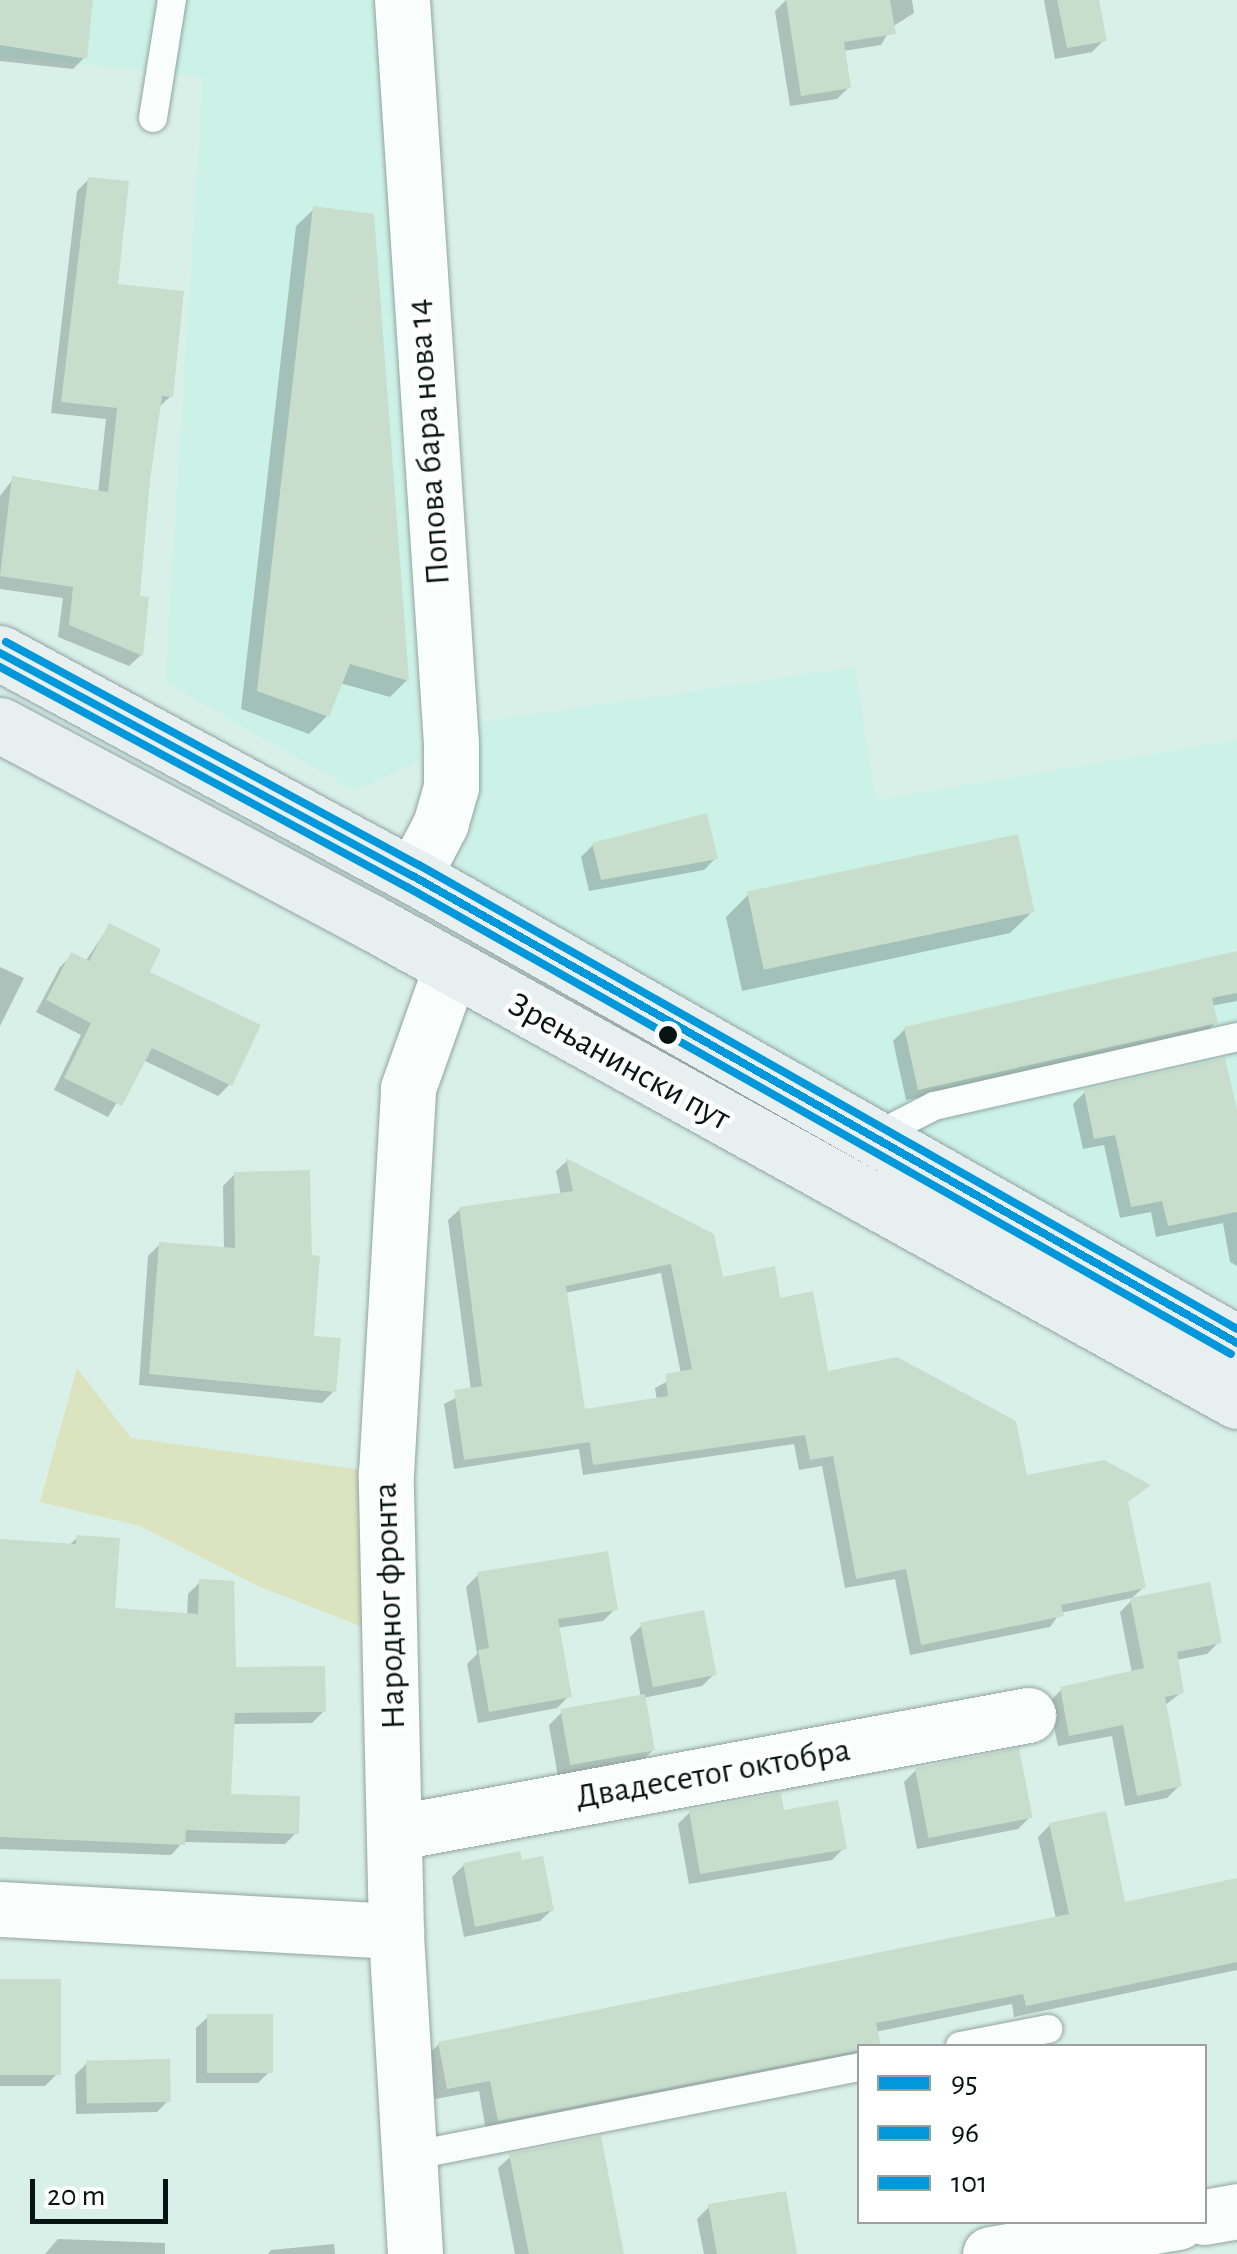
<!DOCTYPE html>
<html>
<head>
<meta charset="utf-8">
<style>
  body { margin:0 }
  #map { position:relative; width:1237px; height:2254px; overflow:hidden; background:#d9f0e9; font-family:"Alegreya Sans",sans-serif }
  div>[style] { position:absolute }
  .built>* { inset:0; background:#ccf2e7 }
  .green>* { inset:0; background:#dbe3bf }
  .shadow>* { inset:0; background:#0003 }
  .building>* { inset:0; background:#c9ddcd; transform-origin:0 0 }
  .roads { filter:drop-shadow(0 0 2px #92a49e) drop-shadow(0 0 2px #92a49e) }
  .lane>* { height:28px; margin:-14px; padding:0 14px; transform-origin:14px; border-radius:14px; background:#f9fdfc }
  .street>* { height:55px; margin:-27.5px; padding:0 27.5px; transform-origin:27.5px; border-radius:27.5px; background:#f9fdfc }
  .secondary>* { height:55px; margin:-27.5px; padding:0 27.5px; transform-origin:27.5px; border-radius:27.5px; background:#e8efef }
  .bus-1>* { height:8px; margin:-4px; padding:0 4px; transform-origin:4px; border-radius:4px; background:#0098da }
  .bus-2>* { height:8px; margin:-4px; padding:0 4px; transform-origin:4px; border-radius:4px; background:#0098da }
  .bus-3>* { height:8px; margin:-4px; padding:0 4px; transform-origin:4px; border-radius:4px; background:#0098da }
  .dots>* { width:28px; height:28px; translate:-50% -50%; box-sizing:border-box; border:5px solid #fff; border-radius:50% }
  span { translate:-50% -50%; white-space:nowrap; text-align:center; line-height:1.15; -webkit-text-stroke:9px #fff; paint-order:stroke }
  .street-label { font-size:35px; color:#061511 }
  .legend { position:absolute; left:857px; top:2044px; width:350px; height:180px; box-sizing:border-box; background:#fff; border:2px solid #9ba1a0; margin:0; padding:12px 18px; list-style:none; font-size:30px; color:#061511 }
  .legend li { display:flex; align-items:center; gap:20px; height:50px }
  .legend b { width:50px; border:2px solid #9ba1a0 }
  .scale { position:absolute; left:30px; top:2179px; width:138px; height:45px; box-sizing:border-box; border:5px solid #061511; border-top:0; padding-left:12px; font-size:30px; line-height:35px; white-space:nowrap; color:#061511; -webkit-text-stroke:8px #fff; paint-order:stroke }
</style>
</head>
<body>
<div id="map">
  <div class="built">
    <i style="clip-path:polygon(0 0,382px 0,421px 760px,355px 791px,165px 682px,203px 77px,0 56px)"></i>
    <i style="clip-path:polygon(855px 667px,876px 800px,1237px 740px,1237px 1306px,450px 878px,472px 831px,474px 723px)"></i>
  </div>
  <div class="green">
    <i style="clip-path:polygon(77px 1368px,131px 1438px,386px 1473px,391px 1638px,258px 1586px,140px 1526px,40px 1502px)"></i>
  </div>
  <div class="shadow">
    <i style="clip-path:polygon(0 0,91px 0,84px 58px,73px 69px,0 61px)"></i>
    <i style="clip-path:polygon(786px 0,912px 0,914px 13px,892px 27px,881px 45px,843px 51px,849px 87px,837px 99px,790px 106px,775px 11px)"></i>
    <i style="clip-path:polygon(1044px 0,1097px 0,1104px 40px,1092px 52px,1055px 59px)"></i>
    <i style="clip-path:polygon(89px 179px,115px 286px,171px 396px,157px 409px,137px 598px,141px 655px,129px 666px,58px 637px,63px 598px,0 589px,0 496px,13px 479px,98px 493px,106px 419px,51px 413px,77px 191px)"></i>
    <i style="clip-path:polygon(314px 209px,407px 680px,390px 697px,340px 683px,327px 716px,309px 734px,241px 709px,296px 226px)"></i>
    <i style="clip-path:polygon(593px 845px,716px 858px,704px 870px,589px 891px,581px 857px)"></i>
    <i style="clip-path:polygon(748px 895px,1033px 911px,1010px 933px,742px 991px,726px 917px)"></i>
    <i style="clip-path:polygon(109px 926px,230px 1084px,218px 1096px,143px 1060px,108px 1117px,54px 1090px,81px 1035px,36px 1012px,60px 967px,72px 955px,85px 962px)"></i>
    <i style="clip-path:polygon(1237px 954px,1237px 1001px,1211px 1006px,1215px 1023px,1203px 1035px,906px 1100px,893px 1041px,905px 1029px)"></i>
    <i style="clip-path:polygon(0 967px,24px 978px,0 1026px)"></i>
    <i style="clip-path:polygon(1085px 1092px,1237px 1122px,1237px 1266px,1230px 1262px,1223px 1223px,1156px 1237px,1151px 1212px,1120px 1218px,1104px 1145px,1083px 1149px,1073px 1104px)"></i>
    <i style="clip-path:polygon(evenodd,567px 1161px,721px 1280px,778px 1300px,826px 1374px,1025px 1478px,1126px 1503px,1144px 1587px,1132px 1598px,1060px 1613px,1050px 1627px,910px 1655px,895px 1579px,845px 1588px,822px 1466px,799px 1470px,794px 1444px,583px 1475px,579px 1449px,454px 1469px,444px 1404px,471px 1390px,448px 1220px,460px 1209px,561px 1195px,556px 1171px,567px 1161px,661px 1273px,681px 1374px,655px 1388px,657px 1401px,583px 1415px,565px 1293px,661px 1273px)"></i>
    <i style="clip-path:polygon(235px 1174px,334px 1391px,322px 1403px,139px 1385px,148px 1256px,160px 1244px,224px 1250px,223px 1186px)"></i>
    <i style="clip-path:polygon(77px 1538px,112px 1611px,187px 1616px,188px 1594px,200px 1582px,234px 1670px,324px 1711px,312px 1723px,232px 1724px,229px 1797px,297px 1832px,285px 1844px,183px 1842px,171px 1855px,0 1849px,0 1541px,68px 1546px)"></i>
    <i style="clip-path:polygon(478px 1575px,615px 1609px,603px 1621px,557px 1628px,569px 1696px,557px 1708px,478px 1723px,467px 1664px,477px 1654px,466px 1587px)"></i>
    <i style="clip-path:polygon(1132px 1600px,1219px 1642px,1207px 1654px,1176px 1660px,1182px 1692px,1164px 1706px,1179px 1786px,1167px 1798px,1125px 1806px,1112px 1736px,1058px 1746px,1049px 1702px,1061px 1690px,1132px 1673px,1120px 1612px)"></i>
    <i style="clip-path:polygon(642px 1625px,714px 1674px,702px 1686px,643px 1698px,653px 1750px,641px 1762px,558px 1777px,549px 1725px,561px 1713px,641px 1698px,630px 1637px)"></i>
    <i style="clip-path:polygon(916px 1770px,1030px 1817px,1018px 1829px,917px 1849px,904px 1782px)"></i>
    <i style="clip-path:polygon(690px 1812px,782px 1813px,844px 1848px,832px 1860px,689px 1884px,678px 1824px)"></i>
    <i style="clip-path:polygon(1050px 1825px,1123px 1904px,1237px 1881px,1237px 1970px,1014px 2017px,1012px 2004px,875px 2032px,860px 2046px,860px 2059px,486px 2131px,479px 2091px,435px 2099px,427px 2056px,439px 2044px,1056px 1919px,1038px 1837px)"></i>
    <i style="clip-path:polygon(464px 1865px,552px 1910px,540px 1921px,464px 1937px,452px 1877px)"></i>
    <i style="clip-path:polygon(0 1981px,57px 2074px,45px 2086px,0 2086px)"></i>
    <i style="clip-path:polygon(208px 2017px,270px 2071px,258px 2083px,196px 2083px,196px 2028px)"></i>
    <i style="clip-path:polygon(87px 2063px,169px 2100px,157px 2112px,76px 2114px,75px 2075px)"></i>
    <i style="clip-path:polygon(510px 2157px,621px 2254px,515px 2254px,498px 2168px)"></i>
    <i style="clip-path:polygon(709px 2207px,795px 2254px,704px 2254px,697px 2219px)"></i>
    <i style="clip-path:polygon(58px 2239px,165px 2243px,165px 2254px,45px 2254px)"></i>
    <i style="clip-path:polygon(334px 2244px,335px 2254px,268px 2254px,271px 2250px)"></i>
  </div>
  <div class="building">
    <i style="clip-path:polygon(0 0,93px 0,87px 59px,0 45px)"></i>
    <i style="clip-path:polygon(786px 0,890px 0,896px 34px,844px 42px,851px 88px,801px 96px)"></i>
    <i style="clip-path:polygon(1057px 0,1099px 0,1107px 41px,1067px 48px)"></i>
    <i style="clip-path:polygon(88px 177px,129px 181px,118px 284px,184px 291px,173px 397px,162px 396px,150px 480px,140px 596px,149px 597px,143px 656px,69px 625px,73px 587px,0 576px,12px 476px,108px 492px,117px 408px,61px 402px)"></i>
    <i style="clip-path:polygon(313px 206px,374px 214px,409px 681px,350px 664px,329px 717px,257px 691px)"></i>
    <i style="clip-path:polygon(707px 813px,718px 859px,601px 880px,592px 843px)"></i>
    <i style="left:1018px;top:834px;width:80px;height:277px;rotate:78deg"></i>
    <i style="clip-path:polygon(109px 923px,161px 949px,150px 972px,261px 1025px,232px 1086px,152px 1048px,122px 1106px,64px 1078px,91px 1023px,46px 1000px,71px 952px,89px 961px)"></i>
    <i style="clip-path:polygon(1237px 951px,1237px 993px,1212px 998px,1218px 1023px,918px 1090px,904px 1027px)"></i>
    <i style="clip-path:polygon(1225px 1058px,1237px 1110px,1237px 1212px,1168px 1226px,1162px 1201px,1131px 1207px,1115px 1135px,1094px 1139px,1084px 1090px)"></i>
    <i style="clip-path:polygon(566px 1158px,714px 1234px,723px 1277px,775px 1266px,780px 1298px,813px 1291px,828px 1371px,897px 1357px,1016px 1421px,1027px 1475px,1104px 1460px,1151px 1485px,1128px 1502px,1146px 1588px,1061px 1605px,1064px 1616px,921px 1645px,906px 1569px,856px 1579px,833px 1456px,810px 1460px,805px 1435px,593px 1465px,585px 1409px,668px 1396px,665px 1374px,692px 1369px,671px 1264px,566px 1286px,590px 1442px,464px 1460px,454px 1390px,482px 1386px,459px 1207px,573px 1191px)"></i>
    <i style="clip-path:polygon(310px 1170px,312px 1255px,320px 1256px,314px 1336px,341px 1338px,336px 1392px,149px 1374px,159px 1242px,235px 1248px,234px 1172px)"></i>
    <i style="clip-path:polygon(76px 1535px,120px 1538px,115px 1608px,198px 1614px,199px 1579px,234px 1581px,236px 1667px,325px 1666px,326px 1712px,235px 1713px,231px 1794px,300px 1796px,299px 1834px,186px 1830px,185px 1845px,0 1837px,0 1539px,76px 1544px)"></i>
    <i style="clip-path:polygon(608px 1551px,618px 1610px,558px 1619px,572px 1697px,489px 1712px,478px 1650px,489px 1648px,477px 1572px)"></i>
    <i style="clip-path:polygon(1210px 1582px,1222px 1643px,1177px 1652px,1184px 1693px,1165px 1697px,1182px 1786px,1137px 1796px,1123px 1725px,1069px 1736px,1060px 1687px,1144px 1668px,1130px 1598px)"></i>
    <i style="left:704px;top:1610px;width:66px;height:65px;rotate:79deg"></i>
    <i style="left:645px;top:1694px;width:57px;height:86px;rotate:80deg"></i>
    <i style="left:1019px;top:1748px;width:71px;height:106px;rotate:79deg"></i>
    <i style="clip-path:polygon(781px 1793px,784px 1810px,838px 1800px,847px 1849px,700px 1874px,689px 1810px)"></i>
    <i style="clip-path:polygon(1106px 1811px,1125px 1902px,1237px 1878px,1237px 1962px,1026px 2006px,1023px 1994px,876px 2023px,881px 2046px,498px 2121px,490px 2081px,447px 2089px,438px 2042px,1069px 1914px,1049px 1823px)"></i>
    <i style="clip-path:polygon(520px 1851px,522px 1860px,543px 1856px,554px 1910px,475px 1927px,463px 1863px)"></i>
    <i style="left:0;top:1979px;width:61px;height:96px"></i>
    <i style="left:207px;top:2014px;width:66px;height:59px"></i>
    <i style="left:170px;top:2059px;width:43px;height:84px;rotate:89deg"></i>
    <i style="clip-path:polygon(601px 2136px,624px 2254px,529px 2254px,509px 2154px)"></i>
    <i style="clip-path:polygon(786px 2191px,797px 2254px,717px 2254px,708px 2204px)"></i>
  </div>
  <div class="roads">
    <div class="lane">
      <i style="left:153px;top:118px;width:120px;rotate:-80.9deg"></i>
      <i style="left:872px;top:1138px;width:70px;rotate:-27.3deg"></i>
      <i style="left:934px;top:1106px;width:311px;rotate:-12.8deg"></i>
      <i style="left:960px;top:2046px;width:90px;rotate:-10.9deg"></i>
      <i style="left:410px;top:2156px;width:459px;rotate:-11.2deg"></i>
    </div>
    <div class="street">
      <i style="left:402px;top:0;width:745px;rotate:86.23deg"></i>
      <i style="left:451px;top:743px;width:44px;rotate:90deg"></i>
      <i style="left:451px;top:787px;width:37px;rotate:106deg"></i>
      <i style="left:441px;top:823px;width:60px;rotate:117.8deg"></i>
      <i style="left:398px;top:1832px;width:641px;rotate:-10.52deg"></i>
      <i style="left:0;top:1909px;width:397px;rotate:3.2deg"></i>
      <i style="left:1204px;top:2217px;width:34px;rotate:-10deg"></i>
      <i style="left:415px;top:2254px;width:324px;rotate:-93.4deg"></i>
      <i style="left:396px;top:1931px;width:458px;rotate:-91.3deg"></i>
      <i style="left:386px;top:1473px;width:386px;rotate:-86.7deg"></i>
      <i style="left:408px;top:1088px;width:128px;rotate:-70.4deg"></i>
      <i style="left:990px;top:2254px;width:191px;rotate:-9.7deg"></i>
    </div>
    <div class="secondary">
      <i style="left:0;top:653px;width:469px;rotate:28.4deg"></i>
      <i style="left:413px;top:876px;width:947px;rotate:29.54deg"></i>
      <i style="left:0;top:725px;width:416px;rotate:28deg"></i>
      <i style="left:367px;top:920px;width:994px;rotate:28.94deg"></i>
    </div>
  </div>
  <div class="bus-1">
    <i style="left:0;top:653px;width:469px;rotate:28.4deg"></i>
    <i style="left:413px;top:876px;width:947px;rotate:29.54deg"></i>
  </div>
  <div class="bus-2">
    <i style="left:0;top:667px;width:463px;rotate:28.4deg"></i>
    <i style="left:407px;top:887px;width:947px;rotate:29.54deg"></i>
  </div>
  <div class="bus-3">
    <i style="left:6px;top:642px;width:469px;rotate:28.4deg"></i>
    <i style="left:419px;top:865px;width:940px;rotate:29.56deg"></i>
  </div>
  <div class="dots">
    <i style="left:668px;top:1035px;background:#061511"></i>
  </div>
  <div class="street-label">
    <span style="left:429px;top:442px;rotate:-94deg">Попова бара нова 14</span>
    <span style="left:619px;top:1062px;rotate:29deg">Зрењанински пут</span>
    <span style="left:390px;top:1606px;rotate:-92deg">Народног фронта</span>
    <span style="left:713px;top:1774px;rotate:-10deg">Двадесетог октобра</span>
  </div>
  <ul class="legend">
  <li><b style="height:12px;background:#0098da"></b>95</li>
  <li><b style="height:12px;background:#0098da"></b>96</li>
  <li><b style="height:12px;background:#0098da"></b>101</li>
  </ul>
  <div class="scale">20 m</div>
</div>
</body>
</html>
